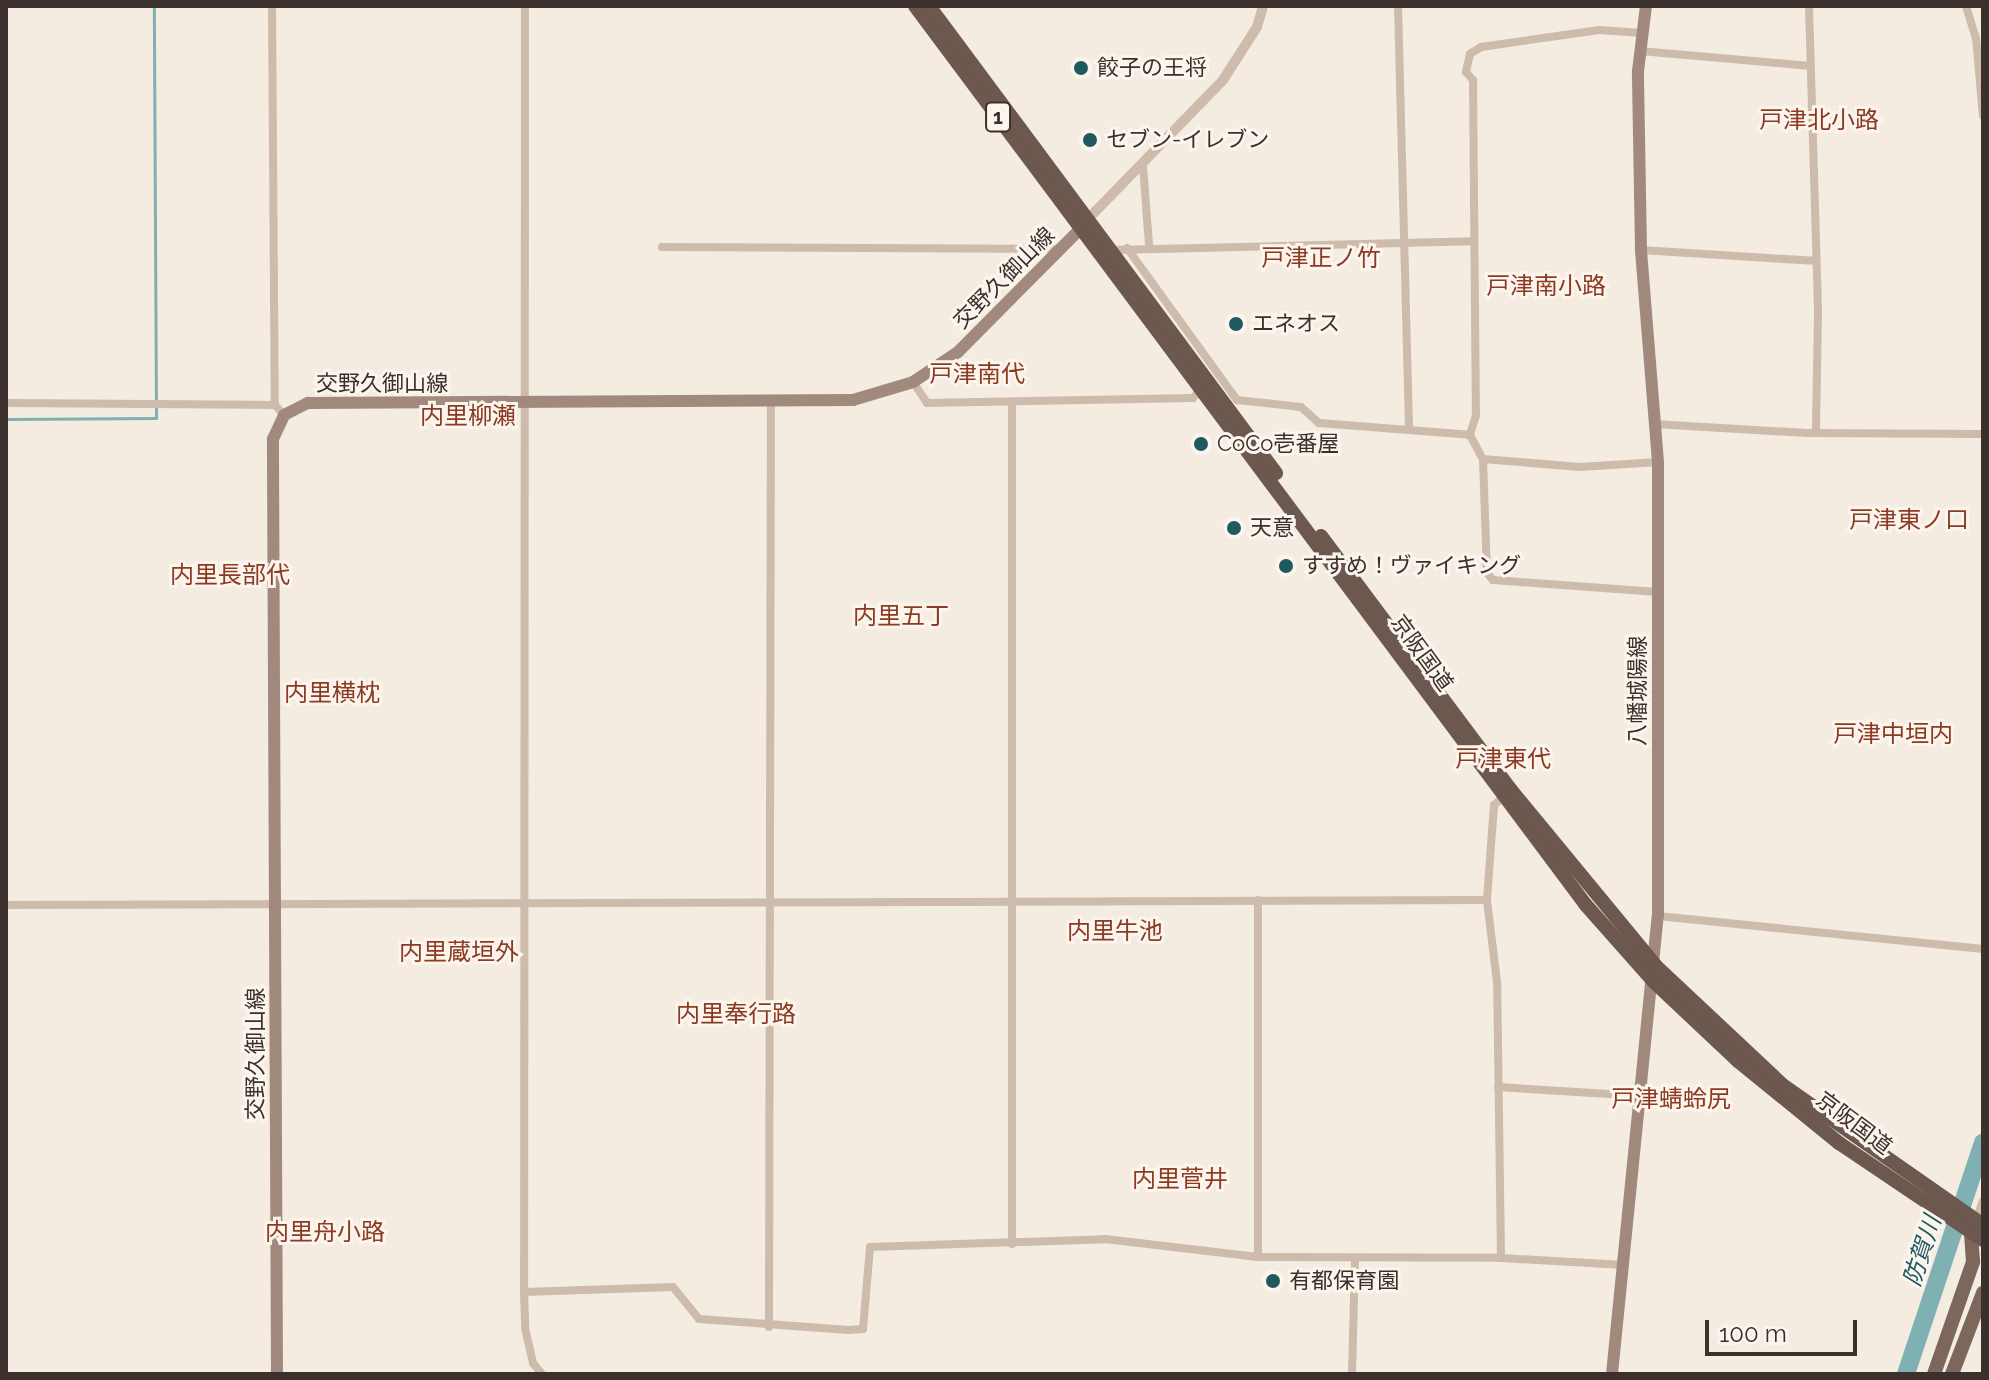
<!DOCTYPE html>
<html>
<head>
<meta charset="utf-8">
<style>
  body { margin:0 }
  #map { position:relative; width:1989px; height:1380px; overflow:hidden; background:#f4ebe1; font-family:Raleway,"Noto Sans JP",sans-serif }
  div>[style] { position:absolute }
  .stream>* { height:3px; margin:-1.5px; padding:0 1.5px; transform-origin:1.5px; border-radius:1.5px; background:#7fb0b2 }
  .river>* { height:18px; margin:-9px; padding:0 9px; transform-origin:9px; border-radius:9px; background:#7fb0b2 }
  .minor>* { height:8px; margin:-4px; padding:0 4px; transform-origin:4px; border-radius:4px; background:#cdbbac }
  .tertiary>* { height:10px; margin:-5px; padding:0 5px; transform-origin:5px; border-radius:5px; background:#cdbbac }
  .secondary>* { height:12px; margin:-6px; padding:0 6px; transform-origin:6px; border-radius:6px; background:#a18a7d }
  .primary>* { height:14px; margin:-7px; padding:0 7px; transform-origin:7px; border-radius:7px; background:#7d675c }
  .trunk>* { height:14px; margin:-7px; padding:0 7px; transform-origin:7px; border-radius:7px; background:#6c584f }
  .dots>* { width:22px; height:22px; translate:-50% -50%; box-sizing:border-box; border:4px solid #fbf5ee; border-radius:50% }
  span { translate:-50% -50%; white-space:nowrap; text-align:center; line-height:1.15; -webkit-text-stroke:6px #fbf5ee; paint-order:stroke }
  .shield-label span { padding:2px 6px; background:#fbf5ee; border:2px solid; border-radius:6px; -webkit-text-stroke-width:0 }
  .shield-label { font-size:20px; color:#3b302b; font-weight:700 }
  .poi-label { font-size:22px; color:#3b302b }
  .left { translate:0 -50%; text-align:left }
  .street-label { font-size:22px; color:#3b302b }
  .neighbourhood-label { font-size:24px; color:#8c3b22 }
  .water-label { font-size:24px; color:#1f5a5e; font-style:italic }
  .frame { position:absolute; inset:0; border:8px solid #3b302b; pointer-events:none }
  .scale { position:absolute; left:1705px; top:1320px; width:152px; height:36px; box-sizing:border-box; border:4px solid #3b302b; border-top:0; padding-left:10px; font-size:24px; line-height:28px; white-space:nowrap; color:#3b302b; -webkit-text-stroke:6px #fbf5ee; paint-order:stroke }
</style>
</head>
<body>
<div id="map">
  <div class="stream">
    <i style="left:6px;top:419px;width:150px;rotate:-0.4deg"></i>
    <i style="left:156px;top:418px;width:412px;rotate:-90.3deg"></i>
  </div>
  <div class="river">
    <i style="left:1906px;top:1374px;width:244px;rotate:-71.6deg"></i>
  </div>
  <div class="minor">
    <i style="left:272px;top:6px;width:399px;rotate:89.6deg"></i>
    <i style="left:525px;top:6px;width:1286px;rotate:90.04deg"></i>
    <i style="left:524px;top:1292px;width:36px;rotate:88deg"></i>
    <i style="left:525px;top:1328px;width:36px;rotate:77deg"></i>
    <i style="left:533px;top:1363px;width:14px;rotate:51deg"></i>
    <i style="left:1398px;top:6px;width:424px;rotate:88.5deg"></i>
    <i style="left:1809px;top:6px;width:306px;rotate:88.3deg"></i>
    <i style="left:1818px;top:312px;width:120px;rotate:91deg"></i>
    <i style="left:1966px;top:6px;width:34px;rotate:73deg"></i>
    <i style="left:1976px;top:38px;width:78px;rotate:84.9deg"></i>
    <i style="left:1643px;top:33px;width:44px;rotate:-176.1deg"></i>
    <i style="left:1599px;top:30px;width:119px;rotate:171.8deg"></i>
    <i style="left:1481px;top:47px;width:13px;rotate:148deg"></i>
    <i style="left:1470px;top:54px;width:18px;rotate:103deg"></i>
    <i style="left:1466px;top:72px;width:11px;rotate:49deg"></i>
    <i style="left:1473px;top:80px;width:335px;rotate:89.5deg"></i>
    <i style="left:1476px;top:415px;width:21px;rotate:107deg"></i>
    <i style="left:1470px;top:435px;width:27px;rotate:62deg"></i>
    <i style="left:1483px;top:459px;width:114px;rotate:88deg"></i>
    <i style="left:1487px;top:573px;width:9px;rotate:49deg"></i>
    <i style="left:1493px;top:580px;width:165px;rotate:4.2deg"></i>
    <i style="left:1640px;top:51px;width:171px;rotate:5deg"></i>
    <i style="left:1143px;top:165px;width:80px;rotate:85.7deg"></i>
    <i style="left:662px;top:247px;width:399px;rotate:0.3deg"></i>
    <i style="left:1127px;top:248px;width:188px;rotate:54.1deg"></i>
    <i style="left:1237px;top:400px;width:64px;rotate:6.2deg"></i>
    <i style="left:1301px;top:407px;width:24px;rotate:42deg"></i>
    <i style="left:1319px;top:423px;width:151px;rotate:4.5deg"></i>
    <i style="left:1114px;top:250px;width:359px;rotate:-1.4deg"></i>
    <i style="left:1641px;top:250px;width:173px;rotate:3.6deg"></i>
    <i style="left:913px;top:382px;width:25px;rotate:56deg"></i>
    <i style="left:927px;top:403px;width:266px;rotate:-1.1deg"></i>
    <i style="left:1193px;top:398px;width:12px;rotate:-48deg"></i>
    <i style="left:6px;top:403px;width:269px;rotate:0.4deg"></i>
    <i style="left:275px;top:405px;width:13px;rotate:48deg"></i>
    <i style="left:1012px;top:403px;width:841px;rotate:90deg"></i>
    <i style="left:1654px;top:424px;width:153px;rotate:3.4deg"></i>
    <i style="left:1807px;top:433px;width:176px;rotate:0.3deg"></i>
    <i style="left:1483px;top:459px;width:97px;rotate:4.7deg"></i>
    <i style="left:1580px;top:467px;width:78px;rotate:-3.7deg"></i>
    <i style="left:6px;top:905px;width:1481px;rotate:-0.19deg"></i>
    <i style="left:1658px;top:916px;width:327px;rotate:5.8deg"></i>
    <i style="left:1498px;top:1087px;width:144px;rotate:3.6deg"></i>
    <i style="left:1976px;top:1220px;width:20px;rotate:-70deg"></i>
    <i style="left:1258px;top:1257px;width:357px;rotate:-90deg"></i>
    <i style="left:1501px;top:1258px;width:276px;rotate:-90.8deg"></i>
    <i style="left:1497px;top:982px;width:83px;rotate:-97deg"></i>
    <i style="left:1487px;top:900px;width:95px;rotate:-85.8deg"></i>
    <i style="left:1494px;top:805px;width:9px;rotate:-41deg"></i>
    <i style="left:524px;top:1292px;width:149px;rotate:-1.9deg"></i>
    <i style="left:673px;top:1287px;width:41px;rotate:50.9deg"></i>
    <i style="left:699px;top:1319px;width:150px;rotate:4.2deg"></i>
    <i style="left:849px;top:1330px;width:14px;rotate:-4deg"></i>
    <i style="left:863px;top:1329px;width:82px;rotate:-85.1deg"></i>
    <i style="left:870px;top:1247px;width:235px;rotate:-1.9deg"></i>
    <i style="left:1105px;top:1239px;width:154px;rotate:6.7deg"></i>
    <i style="left:1258px;top:1257px;width:243px;rotate:0.2deg"></i>
    <i style="left:1501px;top:1258px;width:123px;rotate:3.3deg"></i>
    <i style="left:769px;top:1327px;width:923px;rotate:-89.88deg"></i>
    <i style="left:1352px;top:1374px;width:116px;rotate:-88.5deg"></i>
  </div>
  <div class="tertiary">
    <i style="left:1089px;top:218px;width:192px;rotate:-45.8deg"></i>
    <i style="left:1223px;top:80px;width:63px;rotate:-57.3deg"></i>
    <i style="left:1257px;top:27px;width:22px;rotate:-74deg"></i>
  </div>
  <div class="secondary">
    <i style="left:277px;top:1374px;width:935px;rotate:-90.25deg"></i>
    <i style="left:273px;top:439px;width:26px;rotate:-65deg"></i>
    <i style="left:284px;top:415px;width:27px;rotate:-27deg"></i>
    <i style="left:308px;top:403px;width:545px;rotate:-0.32deg"></i>
    <i style="left:853px;top:400px;width:63px;rotate:-16.7deg"></i>
    <i style="left:913px;top:382px;width:54px;rotate:-33.7deg"></i>
    <i style="left:958px;top:352px;width:182px;rotate:-45.2deg"></i>
    <i style="left:1612px;top:1374px;width:460px;rotate:-84.3deg"></i>
    <i style="left:1658px;top:916px;width:454px;rotate:-90deg"></i>
    <i style="left:1658px;top:462px;width:213px;rotate:-94.6deg"></i>
    <i style="left:1641px;top:250px;width:179px;rotate:-91deg"></i>
    <i style="left:1638px;top:71px;width:65px;rotate:-83deg"></i>
  </div>
  <div class="primary">
    <i style="left:1934px;top:1374px;width:119px;rotate:-70.8deg"></i>
    <i style="left:1973px;top:1262px;width:31px;rotate:-94deg"></i>
    <i style="left:1952px;top:1374px;width:87px;rotate:-69.1deg"></i>
  </div>
  <div class="trunk">
    <i style="left:915px;top:6px;width:1120px;rotate:53.27deg"></i>
    <i style="left:1585px;top:904px;width:106px;rotate:48.5deg"></i>
    <i style="left:1655px;top:983px;width:114px;rotate:43.2deg"></i>
    <i style="left:1738px;top:1061px;width:130px;rotate:39.1deg"></i>
    <i style="left:1839px;top:1143px;width:174px;rotate:34deg"></i>
    <i style="left:929px;top:6px;width:582px;rotate:53.39deg"></i>
    <i style="left:1321px;top:536px;width:317px;rotate:53.2deg"></i>
    <i style="left:1511px;top:790px;width:228px;rotate:50.5deg"></i>
    <i style="left:1656px;top:966px;width:175px;rotate:43.2deg"></i>
    <i style="left:1784px;top:1086px;width:243px;rotate:34.9deg"></i>
  </div>
  <div class="dots">
    <i style="left:1081px;top:68px;background:#1f5a5e"></i>
    <i style="left:1090px;top:140px;background:#1f5a5e"></i>
    <i style="left:1236px;top:324px;background:#1f5a5e"></i>
    <i style="left:1201px;top:444px;background:#1f5a5e"></i>
    <i style="left:1234px;top:528px;background:#1f5a5e"></i>
    <i style="left:1286px;top:566px;background:#1f5a5e"></i>
    <i style="left:1273px;top:1281px;background:#1f5a5e"></i>
  </div>
  <div class="shield-label">
    <span style="left:998px;top:117px">1</span>
  </div>
  <div class="poi-label">
    <span class="left" style="left:1097px;top:68px">餃子の王将</span>
    <span class="left" style="left:1106px;top:140px">セブン-イレブン</span>
    <span class="left" style="left:1252px;top:324px">エネオス</span>
    <span class="left" style="left:1217px;top:444px">CoCo壱番屋</span>
    <span class="left" style="left:1250px;top:528px">天意</span>
    <span class="left" style="left:1302px;top:566px">すすめ！ヴァイキング</span>
    <span class="left" style="left:1289px;top:1281px">有都保育園</span>
  </div>
  <div class="street-label">
    <span style="left:1004px;top:278px;rotate:-45deg">交野久御山線</span>
    <span style="left:382px;top:384px">交野久御山線</span>
    <span style="left:1422px;top:653px;rotate:54deg">京阪国道</span>
    <span style="left:1638px;top:691px;rotate:-90deg">八幡城陽線</span>
    <span style="left:256px;top:1054px;rotate:-90deg">交野久御山線</span>
    <span style="left:1854px;top:1123px;rotate:37deg">京阪国道</span>
  </div>
  <div class="neighbourhood-label">
    <span style="left:1819px;top:120px">戸津北小路</span>
    <span style="left:1321px;top:258px">戸津正ノ竹</span>
    <span style="left:1546px;top:286px">戸津南小路</span>
    <span style="left:977px;top:374px">戸津南代</span>
    <span style="left:468px;top:416px">内里柳瀬</span>
    <span style="left:1909px;top:520px">戸津東ノ口</span>
    <span style="left:230px;top:575px">内里長部代</span>
    <span style="left:901px;top:616px">内里五丁</span>
    <span style="left:332px;top:693px">内里横枕</span>
    <span style="left:1893px;top:734px">戸津中垣内</span>
    <span style="left:1503px;top:759px">戸津東代</span>
    <span style="left:1115px;top:931px">内里牛池</span>
    <span style="left:459px;top:952px">内里蔵垣外</span>
    <span style="left:736px;top:1014px">内里奉行路</span>
    <span style="left:1671px;top:1099px">戸津蜻蛉尻</span>
    <span style="left:1180px;top:1179px">内里菅井</span>
    <span style="left:325px;top:1232px">内里舟小路</span>
  </div>
  <div class="water-label">
    <span style="left:1922px;top:1251px;rotate:-72deg">防賀川</span>
  </div>
  <div class="frame"></div>
  <div class="scale">100 m</div>
</div>
</body>
</html>
